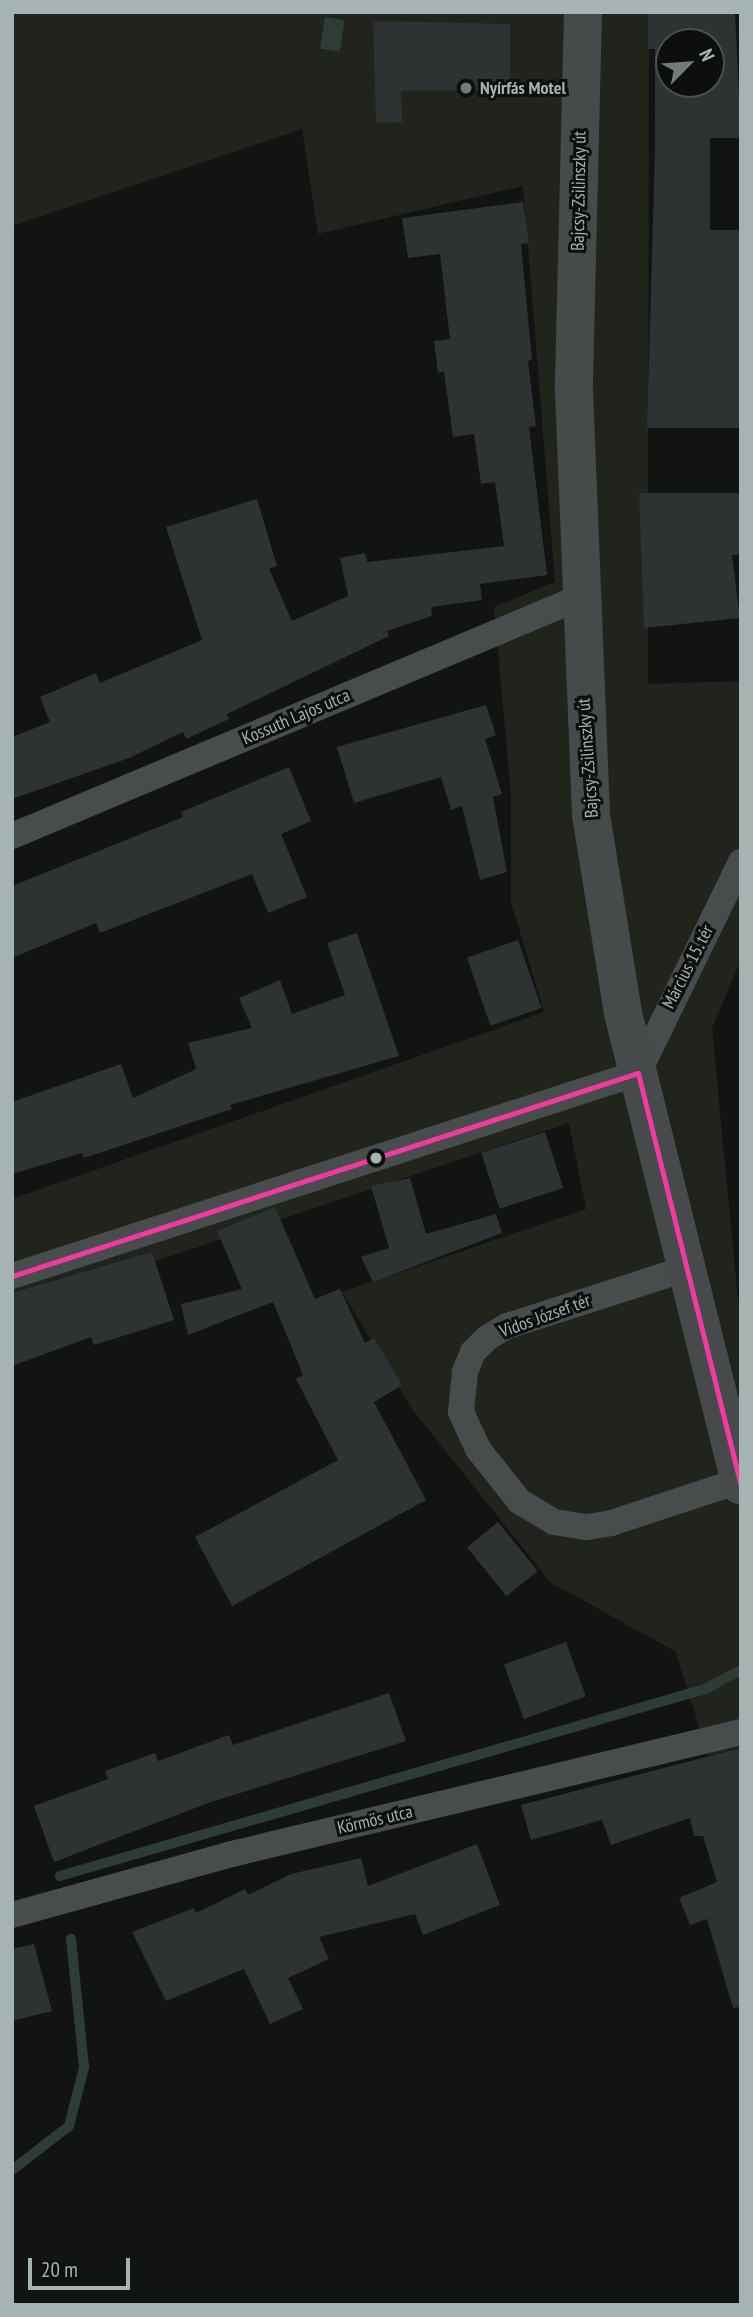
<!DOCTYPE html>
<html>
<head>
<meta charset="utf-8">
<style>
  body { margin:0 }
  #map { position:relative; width:753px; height:2317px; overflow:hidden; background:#121313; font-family:"PT Sans Narrow",sans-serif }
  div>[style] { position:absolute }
  .green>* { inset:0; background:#21231d }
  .water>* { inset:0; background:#2e3b37; transform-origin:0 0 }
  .stream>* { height:10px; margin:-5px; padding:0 5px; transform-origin:5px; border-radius:5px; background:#2e3b37 }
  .building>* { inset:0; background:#2f3232; transform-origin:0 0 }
  .street>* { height:26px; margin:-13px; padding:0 13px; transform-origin:13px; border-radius:13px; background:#484c4c }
  .secondary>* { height:38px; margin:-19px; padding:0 19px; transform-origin:19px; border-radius:19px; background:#474a4a }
  .bus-1>* { height:5px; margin:-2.5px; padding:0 2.5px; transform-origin:2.5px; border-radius:2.5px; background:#f13a9d }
  .dots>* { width:19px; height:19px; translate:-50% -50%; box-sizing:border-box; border:4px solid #0d0e0e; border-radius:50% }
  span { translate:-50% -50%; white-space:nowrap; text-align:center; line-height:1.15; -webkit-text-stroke:6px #0d0e0e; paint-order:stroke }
  .poi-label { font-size:18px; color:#a5b3b2; font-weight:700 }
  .left { translate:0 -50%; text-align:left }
  .street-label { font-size:18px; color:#a5b3b2 }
  .frame { position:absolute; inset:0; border:14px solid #a5b3b2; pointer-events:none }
  .north { position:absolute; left:655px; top:28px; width:70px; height:70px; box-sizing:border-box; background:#0d0e0e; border:2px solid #4a5050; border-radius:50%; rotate:65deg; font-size:19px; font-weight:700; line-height:28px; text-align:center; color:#a5b3b2 }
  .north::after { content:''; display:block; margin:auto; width:24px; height:32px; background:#727b7a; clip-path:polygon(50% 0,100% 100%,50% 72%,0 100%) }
  .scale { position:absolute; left:28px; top:2258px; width:102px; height:32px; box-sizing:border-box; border:4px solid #a5b3b2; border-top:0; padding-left:9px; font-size:21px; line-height:24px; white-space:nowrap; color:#a5b3b2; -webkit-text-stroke:5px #0d0e0e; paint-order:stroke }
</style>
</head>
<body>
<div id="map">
  <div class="green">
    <i style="clip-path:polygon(12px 12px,649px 12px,648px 684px,741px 681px,741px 960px,712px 1028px,741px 1331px,741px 1748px,708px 1756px,676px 1652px,550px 1582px,412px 1409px,342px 1292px,586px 1209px,569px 1123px,12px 1309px,12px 1199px,544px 1012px,511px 902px,511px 795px,494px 607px,555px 582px,523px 186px,318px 234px,302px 129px,12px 226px)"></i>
  </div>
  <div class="water">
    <i style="left:325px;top:17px;width:20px;height:32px;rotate:9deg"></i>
  </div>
  <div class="stream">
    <i style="left:60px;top:1876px;width:672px;rotate:-16.17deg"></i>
    <i style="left:705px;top:1689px;width:41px;rotate:-27.8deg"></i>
    <i style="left:12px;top:2170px;width:72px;rotate:-37.7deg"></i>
    <i style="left:69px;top:2126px;width:61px;rotate:-75.7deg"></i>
    <i style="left:84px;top:2067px;width:129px;rotate:-95.8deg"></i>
  </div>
  <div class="building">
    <i style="clip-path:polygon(evenodd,648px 12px,735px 12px,741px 138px,710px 138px,710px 230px,740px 230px,741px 428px,647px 428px,655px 151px,655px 49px,648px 49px,648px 12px,669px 42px,711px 42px,711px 84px,669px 84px,669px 42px)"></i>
    <i style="clip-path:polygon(373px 21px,510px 24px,510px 90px,401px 91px,402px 122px,376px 123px)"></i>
    <i style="clip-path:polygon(523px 202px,529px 243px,521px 244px,532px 360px,528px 361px,536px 426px,529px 427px,547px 575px,480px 584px,482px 600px,431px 607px,432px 616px,387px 631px,389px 636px,227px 714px,229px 719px,186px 739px,183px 732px,129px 758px,12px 799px,12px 737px,50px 722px,40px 697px,96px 673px,100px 683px,202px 640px,166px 527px,257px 499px,277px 566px,269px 569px,292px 621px,348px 596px,340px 558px,365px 553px,367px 562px,504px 546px,495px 482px,481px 484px,474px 434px,453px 437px,444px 372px,438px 373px,434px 341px,450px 339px,440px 254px,408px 258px,402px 218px)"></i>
    <i style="clip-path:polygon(639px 493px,741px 493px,741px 555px,732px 555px,740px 618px,644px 628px)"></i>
    <i style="clip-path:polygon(486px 705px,496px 735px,485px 739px,502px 794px,493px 797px,507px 872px,480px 880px,462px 806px,451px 810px,441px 777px,354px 803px,337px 747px)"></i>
    <i style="clip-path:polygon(289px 767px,311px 821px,281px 834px,307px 897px,268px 913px,252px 874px,100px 933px,96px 923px,12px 958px,12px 886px,183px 817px,181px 812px)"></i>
    <i style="clip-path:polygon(357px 933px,399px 1056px,230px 1105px,232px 1109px,84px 1158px,82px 1153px,12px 1174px,12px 1102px,121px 1064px,133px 1098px,196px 1069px,188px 1043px,252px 1028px,239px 998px,280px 980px,292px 1014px,345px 995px,327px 943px)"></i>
    <i style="left:518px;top:940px;width:72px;height:54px;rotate:71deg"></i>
    <i style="left:545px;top:1132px;width:59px;height:67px;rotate:72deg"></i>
    <i style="clip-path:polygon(410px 1178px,426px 1234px,496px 1214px,502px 1233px,373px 1282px,361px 1257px,389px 1248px,371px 1186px)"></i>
    <i style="clip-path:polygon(275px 1207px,315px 1299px,340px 1289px,365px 1343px,374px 1338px,402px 1385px,374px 1402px,426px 1500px,232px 1606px,195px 1537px,338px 1460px,296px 1379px,303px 1375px,273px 1302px,188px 1335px,181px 1304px,242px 1289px,217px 1231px)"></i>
    <i style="clip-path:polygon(152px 1252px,174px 1320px,94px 1345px,91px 1337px,12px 1366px,12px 1293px)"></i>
    <i style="left:498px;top:1522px;width:63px;height:40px;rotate:51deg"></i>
    <i style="left:566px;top:1642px;width:58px;height:66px;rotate:70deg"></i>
    <i style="clip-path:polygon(389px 1693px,406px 1741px,208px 1803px,54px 1862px,34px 1806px,108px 1779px,105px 1771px,155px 1753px,158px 1761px,229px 1735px,233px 1745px)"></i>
    <i style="clip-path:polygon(741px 1748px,741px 2007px,733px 2008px,707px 1919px,690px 1925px,679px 1898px,717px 1882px,703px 1836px,694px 1836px,690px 1818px,611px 1845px,602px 1820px,531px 1840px,521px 1805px)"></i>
    <i style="clip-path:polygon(477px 1844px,500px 1905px,423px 1935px,415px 1914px,319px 1937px,329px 1959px,288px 1978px,303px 2009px,270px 2024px,244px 1969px,166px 2001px,132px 1932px,194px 1908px,196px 1913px,245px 1889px,248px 1895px,291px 1874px,361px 1858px,368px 1886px)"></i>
    <i style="clip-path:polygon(34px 1944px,52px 2011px,12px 2021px,12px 1949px)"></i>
  </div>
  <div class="street">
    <i style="left:12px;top:836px;width:617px;rotate:-22.78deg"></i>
    <i style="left:685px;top:1269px;width:187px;rotate:162.2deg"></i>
    <i style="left:507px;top:1326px;width:23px;rotate:149deg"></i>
    <i style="left:487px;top:1338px;width:20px;rotate:135deg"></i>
    <i style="left:473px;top:1352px;width:22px;rotate:112deg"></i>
    <i style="left:465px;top:1372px;width:40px;rotate:95.7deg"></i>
    <i style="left:461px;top:1412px;width:41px;rotate:65.3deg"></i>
    <i style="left:478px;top:1449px;width:66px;rotate:51.7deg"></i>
    <i style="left:519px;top:1501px;width:41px;rotate:31deg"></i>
    <i style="left:554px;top:1522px;width:33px;rotate:9deg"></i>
    <i style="left:587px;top:1527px;width:24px;rotate:-9deg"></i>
    <i style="left:611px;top:1523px;width:135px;rotate:-18.2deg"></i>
    <i style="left:12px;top:1276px;width:658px;rotate:-17.97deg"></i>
    <i style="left:638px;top:1073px;width:235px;rotate:-64deg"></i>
    <i style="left:12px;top:1915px;width:228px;rotate:-15.5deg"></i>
    <i style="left:232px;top:1854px;width:523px;rotate:-13.48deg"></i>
  </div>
  <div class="secondary">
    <i style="left:583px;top:12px;width:379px;rotate:91.4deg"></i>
    <i style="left:574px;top:391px;width:424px;rotate:87.7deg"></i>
    <i style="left:591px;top:815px;width:201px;rotate:80.8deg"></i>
    <i style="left:623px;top:1013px;width:487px;rotate:76deg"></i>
  </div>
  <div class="bus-1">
    <i style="left:638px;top:1073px;width:425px;rotate:76deg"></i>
    <i style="left:12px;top:1276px;width:658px;rotate:-17.97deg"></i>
  </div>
  <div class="dots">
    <i style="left:466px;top:88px;background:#727b7a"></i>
    <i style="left:376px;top:1158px;background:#a5b3b2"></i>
  </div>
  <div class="poi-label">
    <span class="left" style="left:480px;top:88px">Nyírfás Motel</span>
  </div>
  <div class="street-label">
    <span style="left:579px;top:191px;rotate:-89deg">Bajcsy-Zsilinszky út</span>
    <span style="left:296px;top:717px;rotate:-23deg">Kossuth Lajos utca</span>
    <span style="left:588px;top:758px;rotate:-94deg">Bajcsy-Zsilinszky út</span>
    <span style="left:688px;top:967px;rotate:-63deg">Március 15. tér</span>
    <span style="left:545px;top:1316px;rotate:-20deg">Vidos József tér</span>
    <span style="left:375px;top:1820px;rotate:-13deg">Körmös utca</span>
  </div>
  <div class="frame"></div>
  <div class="north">N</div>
  <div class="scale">20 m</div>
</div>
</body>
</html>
